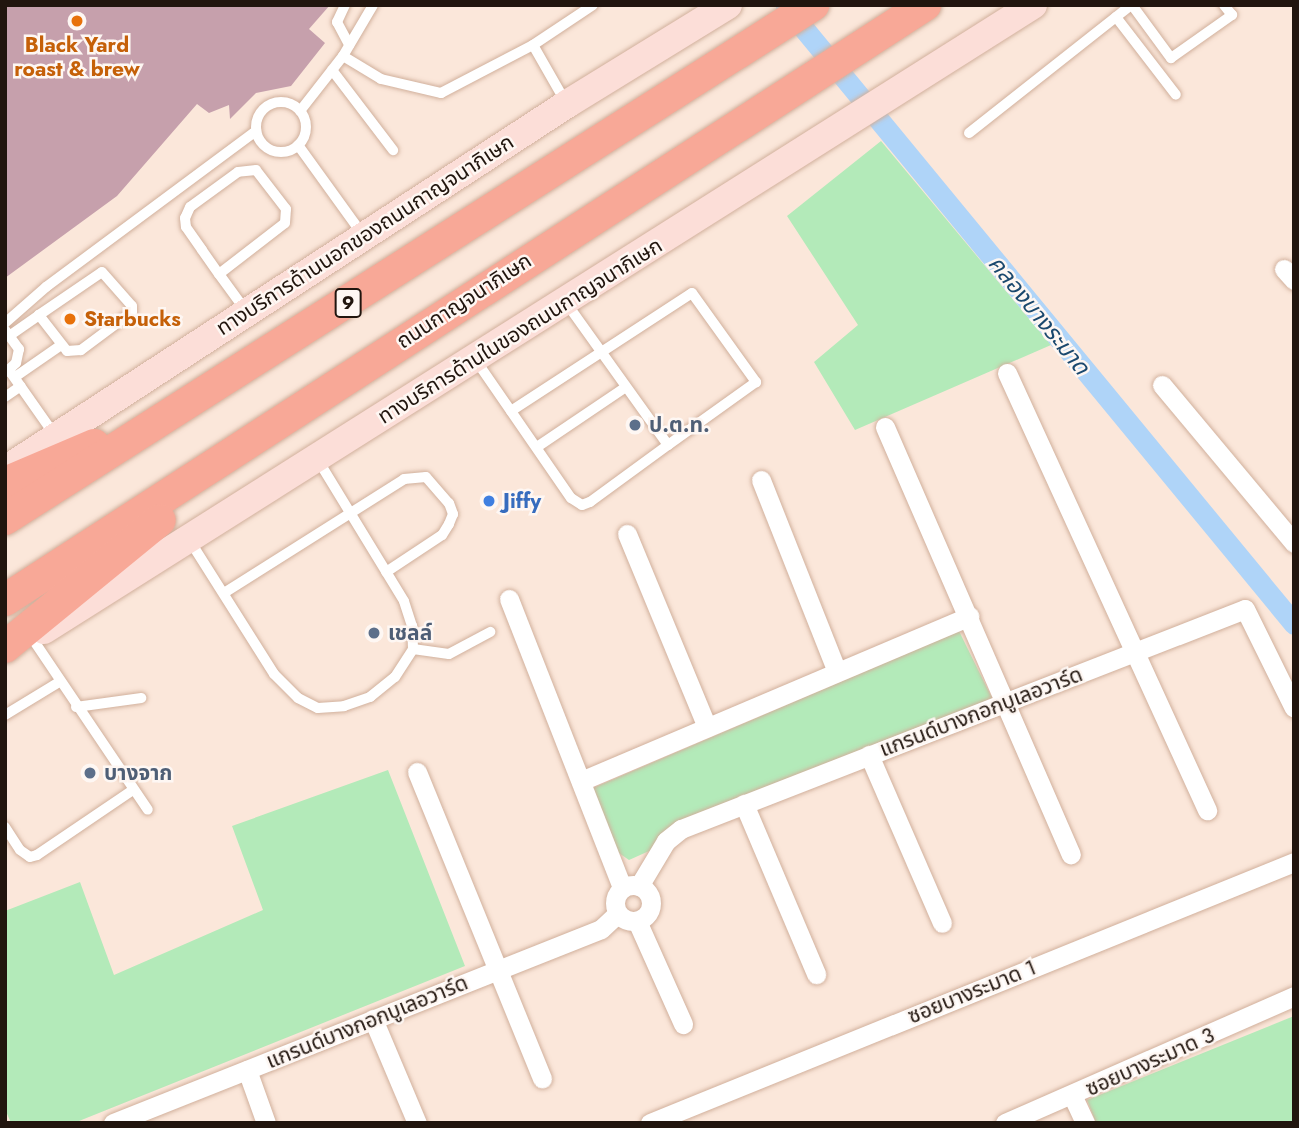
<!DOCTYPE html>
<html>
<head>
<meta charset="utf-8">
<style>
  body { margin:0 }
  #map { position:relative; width:1299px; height:1128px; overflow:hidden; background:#fbe7da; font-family:Jost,"Noto Sans Thai",sans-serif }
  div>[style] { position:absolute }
  .green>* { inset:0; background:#b3eab9 }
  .canal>* { height:21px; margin:-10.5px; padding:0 10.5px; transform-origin:10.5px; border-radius:10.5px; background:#afd4f8 }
  .building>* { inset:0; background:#c6a0ac }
  .roads { filter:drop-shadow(0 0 2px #d1b09c) drop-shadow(0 0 2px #d1b09c) }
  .service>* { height:10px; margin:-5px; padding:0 5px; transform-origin:5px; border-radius:5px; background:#fff }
  .service>.ring { margin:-5px; padding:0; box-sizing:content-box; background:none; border:10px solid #fff; border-radius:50% }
  .minor>* { height:19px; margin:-9.5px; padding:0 9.5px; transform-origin:9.5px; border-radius:9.5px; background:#fff }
  .minor>.ring { margin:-9.5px; padding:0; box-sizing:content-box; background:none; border:19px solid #fff; border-radius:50% }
  .secondary>* { height:28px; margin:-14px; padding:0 14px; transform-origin:14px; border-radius:14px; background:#fcded8 }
  .trunk>* { height:32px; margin:-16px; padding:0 16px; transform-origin:16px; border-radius:16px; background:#f8a897 }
  .dots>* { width:19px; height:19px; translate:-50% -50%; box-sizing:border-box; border:4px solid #fef7f3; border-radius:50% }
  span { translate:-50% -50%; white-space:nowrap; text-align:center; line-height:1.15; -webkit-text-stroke:5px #fef7f3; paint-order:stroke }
  .shield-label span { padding:2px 5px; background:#fef7f3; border:2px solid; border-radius:5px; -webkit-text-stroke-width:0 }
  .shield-label { font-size:19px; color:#21150e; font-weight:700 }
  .food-label { font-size:21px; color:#c56008; font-weight:700 }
  .left { translate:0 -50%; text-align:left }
  .street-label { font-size:21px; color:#21150e }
  .service-label { font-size:21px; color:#4e5e75; font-weight:700 }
  .shop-label { font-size:21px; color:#366cbe; font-weight:700 }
  .water-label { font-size:23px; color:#1a486e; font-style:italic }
  .frame { position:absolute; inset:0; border:7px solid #21150e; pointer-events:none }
</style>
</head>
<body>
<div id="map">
  <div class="green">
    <i style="clip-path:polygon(881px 141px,1051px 345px,855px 430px,814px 362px,858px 325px,787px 216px)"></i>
    <i style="clip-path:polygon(959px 631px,992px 698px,629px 860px,616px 851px,593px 788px)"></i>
    <i style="clip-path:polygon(388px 770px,465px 966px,74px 1123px,11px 1123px,5px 1109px,5px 911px,80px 882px,114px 975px,263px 910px,232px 826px)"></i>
    <i style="clip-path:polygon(1294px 1016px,1294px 1123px,1096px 1123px,1087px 1100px)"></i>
  </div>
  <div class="canal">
    <i style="left:786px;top:7px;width:799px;rotate:50.53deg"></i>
  </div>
  <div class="building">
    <i style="clip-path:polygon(5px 5px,330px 5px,309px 29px,325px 43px,291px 86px,256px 93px,230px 119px,229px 105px,209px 113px,197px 104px,117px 196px,5px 278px)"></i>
  </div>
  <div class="roads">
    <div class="service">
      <i style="left:345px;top:5px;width:19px;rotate:115deg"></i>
      <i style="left:337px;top:22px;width:26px;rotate:62deg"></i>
      <i style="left:1132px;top:5px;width:66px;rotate:53.7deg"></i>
      <i style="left:1171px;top:58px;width:75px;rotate:-35.2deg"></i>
      <i style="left:1232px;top:15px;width:13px;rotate:-129deg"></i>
      <i style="left:1116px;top:17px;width:98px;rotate:52.4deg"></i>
      <i style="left:343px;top:56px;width:44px;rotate:31.2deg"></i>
      <i style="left:381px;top:79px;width:62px;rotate:13.1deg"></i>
      <i style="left:441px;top:93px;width:104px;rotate:-27.6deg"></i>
      <i style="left:332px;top:70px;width:101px;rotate:52.7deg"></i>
      <i style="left:565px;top:101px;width:64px;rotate:-119.7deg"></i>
      <i style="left:533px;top:45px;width:72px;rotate:-33.7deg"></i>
      <i class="ring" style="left:256px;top:102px;width:40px;height:40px"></i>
      <i style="left:300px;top:111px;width:70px;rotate:-52deg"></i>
      <i style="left:343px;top:56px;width:59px;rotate:-59.5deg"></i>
      <i style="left:969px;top:133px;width:206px;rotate:-38.3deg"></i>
      <i style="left:298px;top:145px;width:111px;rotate:54.2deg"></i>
      <i style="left:102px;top:272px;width:45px;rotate:48.6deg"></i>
      <i style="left:132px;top:306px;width:6px;rotate:90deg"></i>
      <i style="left:132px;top:312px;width:64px;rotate:143.3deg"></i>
      <i style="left:81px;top:350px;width:14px;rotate:176deg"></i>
      <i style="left:67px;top:351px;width:46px;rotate:-127.9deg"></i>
      <i style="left:39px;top:315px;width:76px;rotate:-34.3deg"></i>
      <i style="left:219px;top:274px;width:83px;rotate:-37.7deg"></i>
      <i style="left:285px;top:223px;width:14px;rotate:-86deg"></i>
      <i style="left:286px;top:209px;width:49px;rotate:-127.6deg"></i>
      <i style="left:256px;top:170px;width:18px;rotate:174deg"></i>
      <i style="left:238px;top:172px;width:59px;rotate:143.9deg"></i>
      <i style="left:190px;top:207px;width:12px;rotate:114deg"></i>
      <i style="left:185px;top:218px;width:9px;rotate:84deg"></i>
      <i style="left:186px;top:227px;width:28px;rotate:55deg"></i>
      <i style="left:202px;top:250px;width:29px;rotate:55deg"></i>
      <i style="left:219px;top:274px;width:46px;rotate:53.9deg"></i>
      <i style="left:5px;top:323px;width:55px;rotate:-41.3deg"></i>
      <i style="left:46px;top:287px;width:262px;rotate:-36.6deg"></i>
      <i style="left:5px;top:330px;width:24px;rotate:54deg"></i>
      <i style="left:19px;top:349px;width:14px;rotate:102deg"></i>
      <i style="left:16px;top:363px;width:13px;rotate:138deg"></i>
      <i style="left:12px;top:334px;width:33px;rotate:-35deg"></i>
      <i style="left:475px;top:359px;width:169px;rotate:55.4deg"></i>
      <i style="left:571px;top:498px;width:13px;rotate:32deg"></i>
      <i style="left:582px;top:505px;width:9px;rotate:-21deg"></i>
      <i style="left:590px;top:502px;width:97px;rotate:-36.2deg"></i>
      <i style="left:668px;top:445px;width:173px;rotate:-125.6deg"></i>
      <i style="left:9px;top:370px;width:78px;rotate:54.9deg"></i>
      <i style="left:15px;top:377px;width:56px;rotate:-34.8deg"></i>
      <i style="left:5px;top:397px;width:19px;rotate:-35deg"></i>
      <i style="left:511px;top:411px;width:216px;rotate:-33.1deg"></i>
      <i style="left:692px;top:293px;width:110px;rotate:54.3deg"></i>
      <i style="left:756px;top:382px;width:108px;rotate:144.4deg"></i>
      <i style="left:537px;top:447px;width:107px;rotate:-34deg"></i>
      <i style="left:190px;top:541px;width:157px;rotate:57.7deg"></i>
      <i style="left:274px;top:674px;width:34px;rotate:45deg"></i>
      <i style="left:298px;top:698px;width:22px;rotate:27deg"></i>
      <i style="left:318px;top:708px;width:26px;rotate:-4deg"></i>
      <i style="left:344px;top:706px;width:28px;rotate:-19deg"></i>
      <i style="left:370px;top:697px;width:32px;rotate:-39deg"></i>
      <i style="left:395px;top:677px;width:33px;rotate:-57deg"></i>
      <i style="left:413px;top:649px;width:23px;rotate:-92deg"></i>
      <i style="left:412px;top:626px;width:26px;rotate:-108deg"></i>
      <i style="left:404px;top:601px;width:165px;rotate:-121.4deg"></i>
      <i style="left:224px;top:593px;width:213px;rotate:-32.3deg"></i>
      <i style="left:404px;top:479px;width:22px;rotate:-5deg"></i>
      <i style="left:426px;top:477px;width:35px;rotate:49deg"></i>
      <i style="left:449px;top:503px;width:12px;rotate:70deg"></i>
      <i style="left:453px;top:514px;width:11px;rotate:112deg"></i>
      <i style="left:449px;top:524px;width:13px;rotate:122deg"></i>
      <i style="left:442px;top:535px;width:67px;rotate:146.5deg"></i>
      <i style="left:32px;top:638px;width:207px;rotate:56deg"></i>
      <i style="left:413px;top:649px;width:36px;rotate:8deg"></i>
      <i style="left:449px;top:654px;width:47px;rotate:-28.2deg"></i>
      <i style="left:76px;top:707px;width:66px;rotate:-7.9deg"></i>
      <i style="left:5px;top:715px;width:63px;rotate:-31.4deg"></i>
      <i style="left:5px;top:827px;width:27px;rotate:57deg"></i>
      <i style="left:20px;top:850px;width:12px;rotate:35deg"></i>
      <i style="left:30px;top:857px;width:7px;rotate:-16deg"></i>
      <i style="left:37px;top:855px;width:116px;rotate:-34.1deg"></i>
    </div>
    <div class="minor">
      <i style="left:1284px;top:269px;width:15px;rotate:48deg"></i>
      <i style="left:1007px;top:373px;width:481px;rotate:65.4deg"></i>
      <i style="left:1162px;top:385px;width:206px;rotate:50.1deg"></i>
      <i style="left:885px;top:427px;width:466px;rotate:66.5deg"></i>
      <i style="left:761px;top:480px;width:206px;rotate:68.4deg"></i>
      <i style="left:627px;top:534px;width:209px;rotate:67.5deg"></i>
      <i style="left:509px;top:599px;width:310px;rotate:68.6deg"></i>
      <i style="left:869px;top:755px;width:183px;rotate:66.5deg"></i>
      <i style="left:417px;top:772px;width:331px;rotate:67.8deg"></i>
      <i style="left:581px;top:781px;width:422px;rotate:-23deg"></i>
      <i style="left:744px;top:804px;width:185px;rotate:67deg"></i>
      <i class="ring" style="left:615px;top:885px;width:17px;height:17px"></i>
      <i style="left:639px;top:886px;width:52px;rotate:-59deg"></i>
      <i style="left:666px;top:841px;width:19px;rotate:-39deg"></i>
      <i style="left:681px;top:829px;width:605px;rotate:-21.31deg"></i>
      <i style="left:1245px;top:609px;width:110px;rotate:63.7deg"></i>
      <i style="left:637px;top:921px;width:113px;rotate:65.9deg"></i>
      <i style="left:373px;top:1019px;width:113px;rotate:67.1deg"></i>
      <i style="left:247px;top:1070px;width:56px;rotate:70.3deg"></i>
      <i style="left:1073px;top:1097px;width:29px;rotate:65deg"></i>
      <i style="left:113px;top:1123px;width:525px;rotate:-21.68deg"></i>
      <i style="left:601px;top:929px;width:22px;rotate:-43deg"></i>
      <i style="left:650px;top:1123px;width:695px;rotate:-22.06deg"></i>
      <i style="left:1005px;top:1123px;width:316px;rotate:-23.7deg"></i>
    </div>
    <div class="secondary">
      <i style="left:5px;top:470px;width:671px;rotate:-33.07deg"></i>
      <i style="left:567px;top:104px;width:189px;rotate:-31.6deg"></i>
      <i style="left:44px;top:630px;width:1170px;rotate:-32.29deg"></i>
    </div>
    <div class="trunk">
      <i style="left:5px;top:483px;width:97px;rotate:-23.1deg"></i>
      <i style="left:5px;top:519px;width:958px;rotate:-32.46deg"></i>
      <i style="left:5px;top:600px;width:1096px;rotate:-32.89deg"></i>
      <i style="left:5px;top:647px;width:200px;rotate:-39.3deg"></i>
    </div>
  </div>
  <div class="dots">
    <i style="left:77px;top:21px;background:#e8710a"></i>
    <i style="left:70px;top:319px;background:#e8710a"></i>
    <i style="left:635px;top:425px;background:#5c6f8a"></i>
    <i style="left:489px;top:501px;background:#3f7fe0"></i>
    <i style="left:374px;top:633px;background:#5c6f8a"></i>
    <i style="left:90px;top:773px;background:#5c6f8a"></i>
  </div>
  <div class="shield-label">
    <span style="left:348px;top:303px">9</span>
  </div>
  <div class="food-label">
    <span style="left:77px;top:57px">Black Yard<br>roast &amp; brew</span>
    <span class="left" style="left:84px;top:319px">Starbucks</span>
  </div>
  <div class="street-label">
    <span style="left:365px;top:235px;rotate:-33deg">ทางบริการด้านนอกของถนนกาญจนาภิเษก</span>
    <span style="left:464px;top:301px;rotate:-33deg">ถนนกาญจนาภิเษก</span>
    <span style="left:520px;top:331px;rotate:-32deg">ทางบริการด้านในของถนนกาญจนาภิเษก</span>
    <span style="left:981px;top:712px;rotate:-21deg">แกรนด์บางกอกบูเลอวาร์ด</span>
    <span style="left:972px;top:992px;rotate:-22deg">ซอยบางระมาด 1</span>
    <span style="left:367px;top:1022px;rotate:-22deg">แกรนด์บางกอกบูเลอวาร์ด</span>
    <span style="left:1150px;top:1062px;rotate:-24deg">ซอยบางระมาด 3</span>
  </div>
  <div class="service-label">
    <span class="left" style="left:649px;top:425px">ป.ต.ท.</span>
    <span class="left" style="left:388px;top:633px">เชลล์</span>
    <span class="left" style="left:104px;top:773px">บางจาก</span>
  </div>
  <div class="shop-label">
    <span class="left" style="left:503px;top:501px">Jiffy</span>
  </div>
  <div class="water-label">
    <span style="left:1039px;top:315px;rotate:51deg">คลองบางระมาด</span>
  </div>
  <div class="frame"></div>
</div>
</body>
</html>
